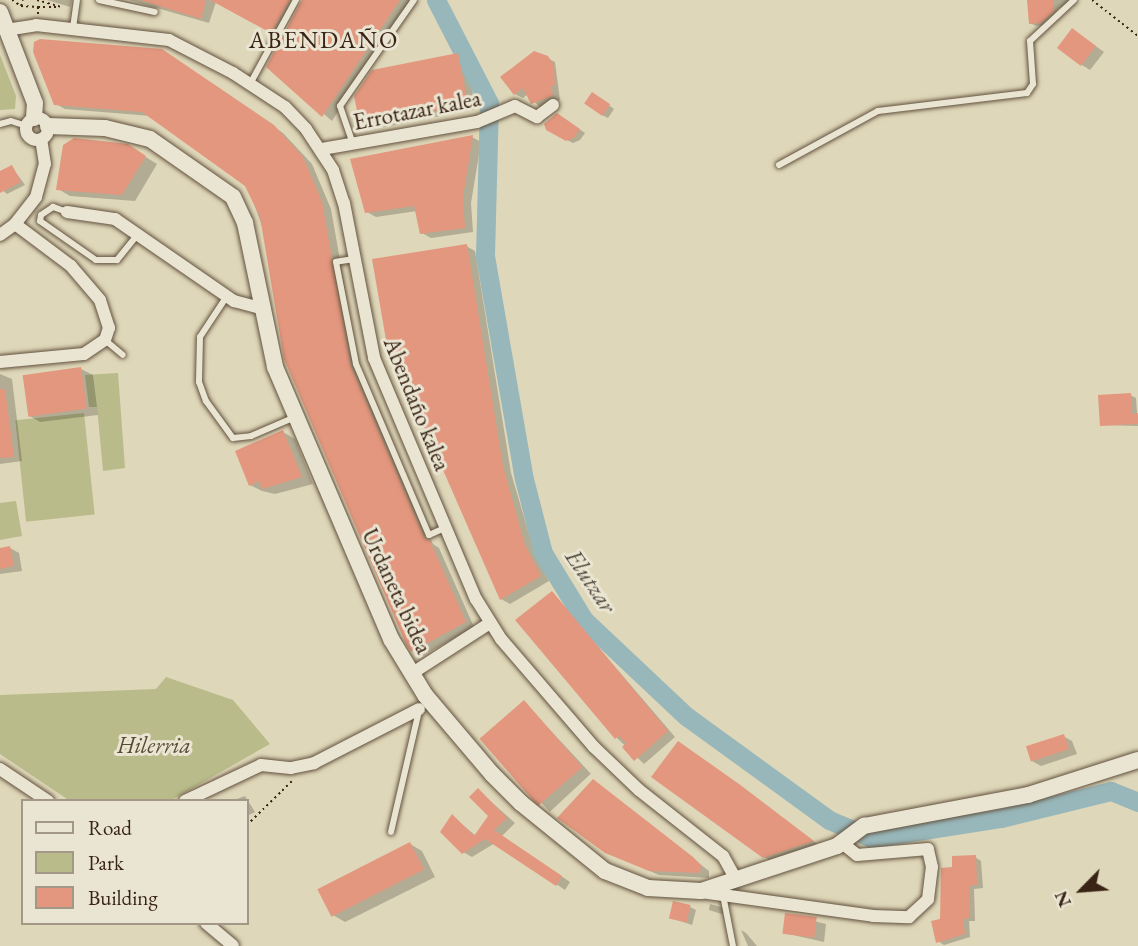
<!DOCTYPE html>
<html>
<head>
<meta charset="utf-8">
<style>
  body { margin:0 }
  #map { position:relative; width:1138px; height:946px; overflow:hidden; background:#dfd7b9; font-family:"EB Garamond",serif }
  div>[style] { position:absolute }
  .green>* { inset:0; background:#b9bc8a; transform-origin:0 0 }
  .shadow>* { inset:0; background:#0003; transform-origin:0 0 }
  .river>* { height:19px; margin:-9.5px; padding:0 9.5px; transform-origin:9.5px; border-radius:9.5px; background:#98b7ba }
  .building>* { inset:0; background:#e3977e; transform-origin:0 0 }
  .path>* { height:2px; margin-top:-1px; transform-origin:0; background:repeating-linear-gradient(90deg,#392415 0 2px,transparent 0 5.5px) }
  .roads { filter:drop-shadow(0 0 2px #62513e) drop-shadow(0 0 2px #62513e) }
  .lane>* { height:6px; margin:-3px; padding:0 3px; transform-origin:3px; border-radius:3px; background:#eae5d2 }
  .street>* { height:12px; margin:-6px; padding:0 6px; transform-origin:6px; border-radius:6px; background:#eae5d2 }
  .street>.ring { margin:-6px; padding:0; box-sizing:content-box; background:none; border:12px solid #eae5d2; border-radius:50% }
  .secondary>* { height:16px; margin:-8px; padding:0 8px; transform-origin:8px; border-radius:8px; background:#eae5d2 }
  span { translate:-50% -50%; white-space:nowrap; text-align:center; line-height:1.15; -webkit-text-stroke:6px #eae5d2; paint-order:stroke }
  .street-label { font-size:23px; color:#392415 }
  .park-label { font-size:23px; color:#594a32; font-style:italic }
  .neighbourhood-label { font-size:24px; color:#392415; letter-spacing:2px }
  .water-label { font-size:24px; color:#51493e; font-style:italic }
  .legend { position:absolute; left:21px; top:799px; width:228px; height:126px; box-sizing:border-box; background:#eae5d2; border:2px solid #a39886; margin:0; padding:9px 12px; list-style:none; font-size:21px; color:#392415 }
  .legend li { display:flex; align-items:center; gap:14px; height:35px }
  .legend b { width:35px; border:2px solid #a39886 }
  .north { position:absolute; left:1047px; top:855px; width:70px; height:70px; -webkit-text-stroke:5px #eae5d2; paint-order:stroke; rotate:245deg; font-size:19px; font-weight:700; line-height:28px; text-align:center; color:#392415 }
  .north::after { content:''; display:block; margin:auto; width:24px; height:32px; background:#392415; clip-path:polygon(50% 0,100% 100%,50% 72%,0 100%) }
</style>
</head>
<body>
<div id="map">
  <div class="green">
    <i style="clip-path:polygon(0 55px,16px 96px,15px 109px,0 110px)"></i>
    <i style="clip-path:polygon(118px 373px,125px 468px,103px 471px,97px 407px,89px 407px,85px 375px)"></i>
    <i style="left:84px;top:413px;width:102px;height:69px;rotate:84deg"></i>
    <i style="clip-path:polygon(16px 501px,22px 536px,0 540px,0 503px)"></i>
    <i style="clip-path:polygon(166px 677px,233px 700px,270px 744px,170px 801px,70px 801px,0 754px,0 695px,156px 689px)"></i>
  </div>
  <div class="shadow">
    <i style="clip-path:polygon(47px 0,72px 0,70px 7px)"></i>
    <i style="clip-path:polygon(129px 0,296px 0,277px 35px,216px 2px,209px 23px)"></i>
    <i style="clip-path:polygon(305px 0,411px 0,332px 121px,268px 66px)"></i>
    <i style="clip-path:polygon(1028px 0,1074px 0,1059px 8px,1046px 25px,1036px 26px,1030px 23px)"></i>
    <i style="clip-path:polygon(1073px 30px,1104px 52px,1090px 70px,1082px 65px)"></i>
    <i style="clip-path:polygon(457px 55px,466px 60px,476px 109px,370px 130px,362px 125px)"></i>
    <i style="clip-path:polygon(171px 56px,283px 133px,312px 164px,331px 209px,360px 373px,433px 544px,439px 548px,474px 627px,422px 656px,412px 651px,247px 184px,151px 116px,65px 109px,56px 104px)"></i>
    <i style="clip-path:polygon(547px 58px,555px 62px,560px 100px,540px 108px,528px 94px,523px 98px,515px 94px)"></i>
    <i style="clip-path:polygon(598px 97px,614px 109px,608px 118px,602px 115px)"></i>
    <i style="clip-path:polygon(563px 118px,585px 133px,580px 140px,573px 143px,553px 133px)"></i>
    <i style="clip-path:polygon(472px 137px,481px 142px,471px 203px,473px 232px,431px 238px,422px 233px,417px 211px,376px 217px,367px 212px)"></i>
    <i style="clip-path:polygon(68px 142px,128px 146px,157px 164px,135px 201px,70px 196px,58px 189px)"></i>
    <i style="clip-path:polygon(12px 167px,25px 185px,7px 194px,0 188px,0 173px)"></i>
    <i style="clip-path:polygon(466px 246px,475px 251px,511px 473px,534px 551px,549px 581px,510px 604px,501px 599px)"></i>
    <i style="clip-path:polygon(81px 369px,93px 375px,98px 415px,40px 422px,28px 415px)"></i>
    <i style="clip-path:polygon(0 374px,12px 379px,22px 461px,0 464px)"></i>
    <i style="clip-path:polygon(1130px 395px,1136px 398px,1138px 426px,1102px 425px)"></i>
    <i style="clip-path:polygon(283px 432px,295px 439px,313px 484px,275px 494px,262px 491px,250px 485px)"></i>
    <i style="clip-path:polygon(10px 548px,19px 553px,22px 571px,0 574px,0 550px)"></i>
    <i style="clip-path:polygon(552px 593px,675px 737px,644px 764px,616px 737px)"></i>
    <i style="left:524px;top:702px;width:98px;height:56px;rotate:47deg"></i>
    <i style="clip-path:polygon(1063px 736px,1072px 741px,1077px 754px,1041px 766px,1032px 761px)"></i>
    <i style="clip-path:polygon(687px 748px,820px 846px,773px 862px,764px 857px)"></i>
    <i style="clip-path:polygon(593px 781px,709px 871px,709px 878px,659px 875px,606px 852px)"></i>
    <i style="clip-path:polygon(478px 790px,515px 823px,502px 836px,570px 882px,565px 890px,495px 843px,472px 857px,463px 852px,452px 816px,476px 836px,490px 815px)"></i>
    <i style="clip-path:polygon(245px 796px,255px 812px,247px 816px,247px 801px,234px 800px)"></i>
    <i style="clip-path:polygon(410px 844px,422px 851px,435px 877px,345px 922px,333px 915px)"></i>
    <i style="clip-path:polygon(975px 857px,981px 861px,983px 888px,974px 889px,975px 921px,969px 921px,970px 937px,944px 945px,938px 941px,954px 869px)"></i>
    <i style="clip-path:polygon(710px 904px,724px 908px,725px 915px,709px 910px)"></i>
    <i style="clip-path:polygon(690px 907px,696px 910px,692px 925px,671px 918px)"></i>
    <i style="clip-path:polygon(786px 914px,826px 924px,824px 942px,784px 933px)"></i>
    <i style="clip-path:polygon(741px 930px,746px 933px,757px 946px,748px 946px)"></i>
  </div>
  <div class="river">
    <i style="left:436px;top:0;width:116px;rotate:62.8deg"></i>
    <i style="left:489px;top:103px;width:153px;rotate:91.5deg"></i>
    <i style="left:485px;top:256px;width:226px;rotate:80.1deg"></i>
    <i style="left:524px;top:479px;width:76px;rotate:75.6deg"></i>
    <i style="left:543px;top:553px;width:79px;rotate:58.5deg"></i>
    <i style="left:584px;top:620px;width:140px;rotate:43.3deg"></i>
    <i style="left:686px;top:716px;width:177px;rotate:36deg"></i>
    <i style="left:829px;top:820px;width:47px;rotate:22.7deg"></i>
    <i style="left:872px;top:838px;width:131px;rotate:-8.8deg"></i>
    <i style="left:1001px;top:818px;width:113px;rotate:-13.8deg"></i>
    <i style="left:1111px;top:791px;width:29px;rotate:22deg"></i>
  </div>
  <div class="building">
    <i style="clip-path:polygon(140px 0,206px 0,201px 19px)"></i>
    <i style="clip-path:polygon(210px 0,290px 0,271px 33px)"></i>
    <i style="clip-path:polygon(302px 0,400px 0,322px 117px,266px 67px)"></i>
    <i style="clip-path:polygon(1027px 0,1053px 0,1054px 11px,1041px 23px,1029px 24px)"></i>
    <i style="left:1072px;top:28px;width:30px;height:25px;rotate:37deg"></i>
    <i style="clip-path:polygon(40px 39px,162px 49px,274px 125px,303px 157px,322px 202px,351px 366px,424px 537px,430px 541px,466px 622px,411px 652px,406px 644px,284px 359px,260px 217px,245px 186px,142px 112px,54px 105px,33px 52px,34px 42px)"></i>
    <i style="clip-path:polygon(534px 51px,548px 56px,554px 65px,555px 85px,551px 86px,553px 96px,531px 104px,523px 88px,514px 95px,500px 77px)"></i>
    <i style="clip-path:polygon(458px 53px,468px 104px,360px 126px,354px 96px,372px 70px)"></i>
    <i style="left:592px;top:92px;width:22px;height:14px;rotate:34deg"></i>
    <i style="clip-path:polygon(557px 113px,580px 129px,574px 138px,566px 141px,546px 130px,544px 124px)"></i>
    <i style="clip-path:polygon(473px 135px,463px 197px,465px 228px,420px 234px,414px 206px,365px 213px,350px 159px)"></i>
    <i style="clip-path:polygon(74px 138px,128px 144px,146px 156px,122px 195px,56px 190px,63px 145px)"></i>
    <i style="clip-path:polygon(12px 165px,21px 182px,0 193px,0 171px)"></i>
    <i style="clip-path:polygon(467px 244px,503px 466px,525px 545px,541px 576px,500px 600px,386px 340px,372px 259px)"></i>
    <i style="left:81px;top:367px;width:42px;height:59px;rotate:82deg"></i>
    <i style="clip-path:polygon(0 389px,5px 389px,14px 457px,0 458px)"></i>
    <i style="clip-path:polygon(1131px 393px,1132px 414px,1138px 413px,1138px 424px,1100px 426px,1098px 395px)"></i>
    <i style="clip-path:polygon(283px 430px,302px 477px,262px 489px,259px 481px,249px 486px,235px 451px)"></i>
    <i style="clip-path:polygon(10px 546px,14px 566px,0 569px,0 548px)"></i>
    <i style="clip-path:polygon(552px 591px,668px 731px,634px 761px,622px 747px,626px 743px,619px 736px,615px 739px,515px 620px)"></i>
    <i style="left:524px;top:700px;width:89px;height:59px;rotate:49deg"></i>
    <i style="left:1064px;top:734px;width:16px;height:40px;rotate:72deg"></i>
    <i style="clip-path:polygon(678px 741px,739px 784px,814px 841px,763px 858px,651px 777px)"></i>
    <i style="clip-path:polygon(593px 779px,693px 857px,701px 865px,700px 873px,649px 871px,605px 853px,557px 818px)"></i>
    <i style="clip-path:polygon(478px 788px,507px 818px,494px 830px,562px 876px,556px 886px,485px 839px,462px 854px,440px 832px,452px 814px,474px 836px,488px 816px,469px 797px)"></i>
    <i style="left:410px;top:842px;width:31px;height:104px;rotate:63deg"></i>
    <i style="clip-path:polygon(976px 855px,977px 885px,969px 886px,970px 918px,963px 919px,965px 934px,936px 943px,931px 921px,940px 919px,941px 868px,952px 867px,952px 856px)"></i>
    <i style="left:673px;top:901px;width:18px;height:18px;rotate:13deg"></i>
    <i style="left:785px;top:913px;width:32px;height:21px;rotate:7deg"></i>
  </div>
  <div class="path">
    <i style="left:12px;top:0;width:11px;rotate:34deg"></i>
    <i style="left:21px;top:6px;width:6px;rotate:-72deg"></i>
    <i style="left:37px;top:0;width:25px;rotate:16deg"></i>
    <i style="left:1092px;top:0;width:58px;rotate:38deg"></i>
    <i style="left:21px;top:6px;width:17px;rotate:3deg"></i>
    <i style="left:38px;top:7px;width:7px;rotate:90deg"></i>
    <i style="left:38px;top:7px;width:22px"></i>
    <i style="left:247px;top:825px;width:64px;rotate:-44.4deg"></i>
  </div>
  <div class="roads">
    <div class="lane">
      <i style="left:99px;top:0;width:57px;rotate:12.1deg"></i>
      <i style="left:73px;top:28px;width:28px;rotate:-82deg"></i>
      <i style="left:250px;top:84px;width:96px;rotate:-61.3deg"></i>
      <i style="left:0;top:124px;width:11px;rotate:-15deg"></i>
      <i style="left:11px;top:121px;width:16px;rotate:18deg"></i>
      <i style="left:353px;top:144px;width:40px;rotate:-108.9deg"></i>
      <i style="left:340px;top:106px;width:129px;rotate:-55.1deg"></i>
      <i style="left:779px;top:165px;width:113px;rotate:-28.6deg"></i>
      <i style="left:878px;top:111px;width:150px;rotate:-6.9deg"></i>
      <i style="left:1027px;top:93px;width:11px;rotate:-56deg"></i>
      <i style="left:1033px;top:84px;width:43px;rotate:-94deg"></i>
      <i style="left:1030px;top:41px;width:60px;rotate:-43deg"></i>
      <i style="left:67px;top:212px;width:15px;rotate:-160deg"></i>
      <i style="left:53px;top:207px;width:14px;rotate:146deg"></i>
      <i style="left:41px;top:215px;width:6px;rotate:99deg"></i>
      <i style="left:40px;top:221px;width:68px;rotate:34.9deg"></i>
      <i style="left:96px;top:260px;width:21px"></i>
      <i style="left:117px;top:260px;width:32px;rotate:-51deg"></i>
      <i style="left:354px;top:259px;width:18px;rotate:171deg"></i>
      <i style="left:336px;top:262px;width:104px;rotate:78.9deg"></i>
      <i style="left:356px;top:364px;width:186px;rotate:66.9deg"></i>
      <i style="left:429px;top:535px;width:17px;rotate:-24deg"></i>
      <i style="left:227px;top:296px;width:49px;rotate:123.4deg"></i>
      <i style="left:200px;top:337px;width:45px;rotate:91.3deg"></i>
      <i style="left:199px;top:382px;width:20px;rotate:70deg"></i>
      <i style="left:206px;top:401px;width:46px;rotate:53.9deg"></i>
      <i style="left:233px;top:438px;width:18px;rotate:-6deg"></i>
      <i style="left:251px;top:436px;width:48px;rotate:-23.4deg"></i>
      <i style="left:105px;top:340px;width:23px;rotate:40deg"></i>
      <i style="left:391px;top:832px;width:124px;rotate:-77deg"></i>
      <i style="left:723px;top:895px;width:52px;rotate:78.9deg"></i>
    </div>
    <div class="street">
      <i style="left:6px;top:30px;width:30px;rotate:-9deg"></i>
      <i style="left:36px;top:25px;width:134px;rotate:6.4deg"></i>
      <i style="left:169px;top:40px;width:72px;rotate:27.3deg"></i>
      <i style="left:233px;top:73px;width:62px;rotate:33.2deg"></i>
      <i style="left:285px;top:107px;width:30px;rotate:46deg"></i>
      <i style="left:306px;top:129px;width:49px;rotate:56.6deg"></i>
      <i style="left:333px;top:170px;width:35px;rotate:72deg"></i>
      <i style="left:344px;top:203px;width:158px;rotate:79deg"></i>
      <i style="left:374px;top:358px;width:262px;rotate:67.1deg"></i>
      <i style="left:476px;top:599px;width:47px;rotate:58deg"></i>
      <i style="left:501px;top:639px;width:143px;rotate:49.3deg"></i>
      <i style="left:594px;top:747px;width:62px;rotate:43.7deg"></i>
      <i style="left:639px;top:790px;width:107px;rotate:38.2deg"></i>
      <i style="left:723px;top:856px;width:26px;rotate:61deg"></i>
      <i class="ring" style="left:26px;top:118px;width:10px;height:10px"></i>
      <i style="left:322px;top:149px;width:157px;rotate:-9.9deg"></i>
      <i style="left:477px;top:122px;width:41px;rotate:-22.8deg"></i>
      <i style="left:515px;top:106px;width:25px;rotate:27deg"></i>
      <i style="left:537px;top:117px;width:20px;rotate:-37deg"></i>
      <i style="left:67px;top:212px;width:49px;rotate:8.3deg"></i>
      <i style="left:115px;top:219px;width:145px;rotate:34.6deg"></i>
      <i style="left:234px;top:301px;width:27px;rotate:15deg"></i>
      <i style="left:0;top:235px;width:19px;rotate:-36deg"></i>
      <i style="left:15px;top:224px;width:34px;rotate:-52deg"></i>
      <i style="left:36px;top:197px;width:34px;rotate:-75deg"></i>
      <i style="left:45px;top:164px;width:24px;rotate:-99deg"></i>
      <i style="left:0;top:362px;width:84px;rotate:-5.4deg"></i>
      <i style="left:84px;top:354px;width:25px;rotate:-34deg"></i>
      <i style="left:105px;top:340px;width:13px;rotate:-72deg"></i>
      <i style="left:109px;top:328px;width:29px;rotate:-108deg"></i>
      <i style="left:100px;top:300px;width:45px;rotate:-130.5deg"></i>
      <i style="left:71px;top:266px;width:70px;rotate:-143.1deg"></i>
      <i style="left:411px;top:674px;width:94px;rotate:-32.8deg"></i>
      <i style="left:0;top:769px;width:58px;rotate:33.7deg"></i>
      <i style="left:185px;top:801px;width:84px;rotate:-25.3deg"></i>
      <i style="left:261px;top:765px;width:30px;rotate:6deg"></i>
      <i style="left:291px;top:768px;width:24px;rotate:-12deg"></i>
      <i style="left:314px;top:763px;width:118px;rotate:-27.2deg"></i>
      <i style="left:701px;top:892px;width:174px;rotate:7.9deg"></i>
      <i style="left:873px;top:916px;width:36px;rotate:2deg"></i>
      <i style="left:909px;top:917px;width:26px;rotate:-43deg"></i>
      <i style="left:928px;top:899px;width:32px;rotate:-83deg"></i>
      <i style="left:932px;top:867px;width:18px;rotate:-103deg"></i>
      <i style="left:928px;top:849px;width:71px;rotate:175.2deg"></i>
      <i style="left:857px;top:855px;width:19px;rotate:-141deg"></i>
      <i style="left:206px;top:923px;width:35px;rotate:40deg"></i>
    </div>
    <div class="secondary">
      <i style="left:0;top:12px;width:97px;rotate:69deg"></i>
      <i style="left:35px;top:103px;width:15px;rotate:94deg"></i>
      <i style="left:48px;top:126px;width:57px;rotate:2deg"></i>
      <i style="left:105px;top:128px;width:46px;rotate:13.7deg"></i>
      <i style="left:150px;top:139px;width:101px;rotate:34.9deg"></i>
      <i style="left:233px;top:197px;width:29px;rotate:65deg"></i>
      <i style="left:245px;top:223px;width:147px;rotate:78.2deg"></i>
      <i style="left:275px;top:367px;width:296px;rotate:66.9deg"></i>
      <i style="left:391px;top:639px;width:66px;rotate:58.7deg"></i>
      <i style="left:425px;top:695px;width:104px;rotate:49.7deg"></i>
      <i style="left:492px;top:774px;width:41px;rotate:45deg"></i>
      <i style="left:521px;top:803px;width:108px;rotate:39deg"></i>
      <i style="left:605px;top:871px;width:46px;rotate:21.6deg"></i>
      <i style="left:648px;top:888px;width:53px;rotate:3.2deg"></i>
      <i style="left:701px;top:891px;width:143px;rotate:-18.3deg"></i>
      <i style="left:837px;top:846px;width:34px;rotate:-37deg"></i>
      <i style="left:864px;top:826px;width:167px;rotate:-10.7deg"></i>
      <i style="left:1028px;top:795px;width:115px;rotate:-17.7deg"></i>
    </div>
  </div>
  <div class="street-label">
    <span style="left:417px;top:110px;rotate:-11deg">Errotazar kalea</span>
    <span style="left:417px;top:404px;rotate:68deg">Abendaño kalea</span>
    <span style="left:397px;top:591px;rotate:65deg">Urdaneta bidea</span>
  </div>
  <div class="park-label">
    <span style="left:154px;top:745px">Hilerria</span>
  </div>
  <div class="neighbourhood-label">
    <span style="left:324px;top:40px">ABENDAÑO</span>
  </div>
  <div class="water-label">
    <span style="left:591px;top:581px;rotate:56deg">Elutzar</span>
  </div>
  <ul class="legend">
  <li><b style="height:9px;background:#eae5d2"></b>Road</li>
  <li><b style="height:19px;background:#b9bc8a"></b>Park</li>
  <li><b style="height:19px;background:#e3977e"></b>Building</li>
  </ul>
  <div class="north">N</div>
</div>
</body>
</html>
